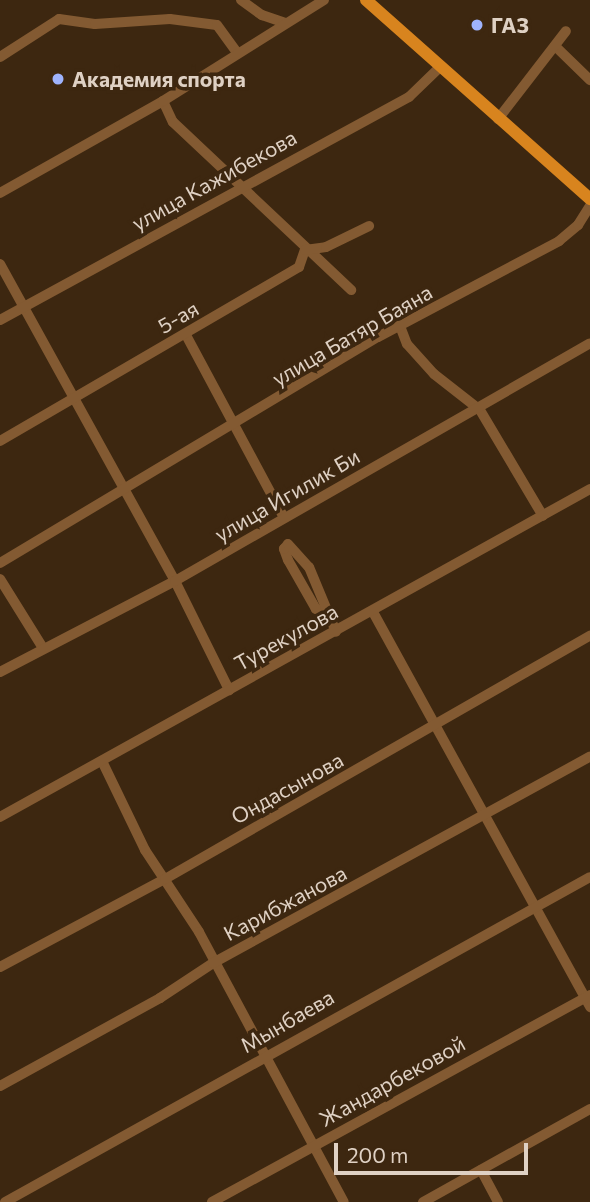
<!DOCTYPE html>
<html>
<head>
<meta charset="utf-8">
<style>
  body { margin:0 }
  #map { position:relative; width:590px; height:1202px; overflow:hidden; background:#3d2710; font-family:Commissioner,sans-serif }
  div>[style] { position:absolute }
  .minor>* { height:10px; margin:-5px; padding:0 5px; transform-origin:5px; border-radius:5px; background:#835a32 }
  .major>* { height:12px; margin:-6px; padding:0 6px; transform-origin:6px; border-radius:6px; background:#d8841e }
  .dots>* { width:19px; height:19px; translate:-50% -50%; box-sizing:border-box; border:4px solid #3d2710; border-radius:50% }
  span { translate:-50% -50%; white-space:nowrap; text-align:center; line-height:1.15; -webkit-text-stroke:7px #3d2710; paint-order:stroke }
  .poi-label { font-size:21px; color:#dfd1c4; font-weight:700 }
  .left { translate:0 -50%; text-align:left }
  .street-label { font-size:21px; color:#dfd1c4 }
  .scale { position:absolute; left:334px; top:1143px; width:194px; height:32px; box-sizing:border-box; border:4px solid #dfd1c4; border-top:0; padding-left:9px; font-size:21px; line-height:24px; white-space:nowrap; color:#dfd1c4; -webkit-text-stroke:5px #3d2710; paint-order:stroke }
</style>
</head>
<body>
<div id="map">
  <div class="minor">
    <i style="left:241px;top:0;width:26px;rotate:36deg"></i>
    <i style="left:262px;top:15px;width:24px;rotate:19deg"></i>
    <i style="left:555px;top:46px;width:49px;rotate:44.2deg"></i>
    <i style="left:0;top:57px;width:70px;rotate:-32.8deg"></i>
    <i style="left:59px;top:19px;width:36px;rotate:8deg"></i>
    <i style="left:95px;top:24px;width:75px;rotate:-3.8deg"></i>
    <i style="left:170px;top:19px;width:47px;rotate:7.3deg"></i>
    <i style="left:217px;top:25px;width:34px;rotate:54deg"></i>
    <i style="left:163px;top:101px;width:23px;rotate:65deg"></i>
    <i style="left:173px;top:122px;width:245px;rotate:43.3deg"></i>
    <i style="left:498px;top:119px;width:111px;rotate:-52.3deg"></i>
    <i style="left:0;top:193px;width:187px;rotate:-29.4deg"></i>
    <i style="left:163px;top:101px;width:190px;rotate:-32.1deg"></i>
    <i style="left:0;top:264px;width:362px;rotate:61.1deg"></i>
    <i style="left:175px;top:581px;width:122px;rotate:63.6deg"></i>
    <i style="left:0;top:320px;width:466px;rotate:-28.6deg"></i>
    <i style="left:409px;top:97px;width:43px;rotate:-44.1deg"></i>
    <i style="left:400px;top:326px;width:19px;rotate:69deg"></i>
    <i style="left:407px;top:344px;width:40px;rotate:48deg"></i>
    <i style="left:434px;top:374px;width:58px;rotate:38deg"></i>
    <i style="left:480px;top:410px;width:123px;rotate:59.3deg"></i>
    <i style="left:186px;top:335px;width:205px;rotate:61.8deg"></i>
    <i style="left:0;top:441px;width:346px;rotate:-30.2deg"></i>
    <i style="left:299px;top:267px;width:18px;rotate:-71deg"></i>
    <i style="left:305px;top:250px;width:21px;rotate:-8deg"></i>
    <i style="left:326px;top:247px;width:48px;rotate:-26deg"></i>
    <i style="left:0;top:563px;width:440px;rotate:-30.9deg"></i>
    <i style="left:378px;top:337px;width:205px;rotate:-27.9deg"></i>
    <i style="left:559px;top:241px;width:25px;rotate:-40deg"></i>
    <i style="left:578px;top:225px;width:22px;rotate:-58deg"></i>
    <i style="left:0;top:579px;width:81px;rotate:58.1deg"></i>
    <i style="left:373px;top:612px;width:451px;rotate:61.2deg"></i>
    <i style="left:327px;top:613px;width:12px;rotate:-160deg"></i>
    <i style="left:316px;top:609px;width:56px;rotate:-119.7deg"></i>
    <i style="left:288px;top:560px;width:12px;rotate:-110deg"></i>
    <i style="left:284px;top:549px;width:6px;rotate:-51deg"></i>
    <i style="left:288px;top:544px;width:31px;rotate:48deg"></i>
    <i style="left:309px;top:567px;width:70px;rotate:67.4deg"></i>
    <i style="left:0;top:672px;width:197px;rotate:-27.5deg"></i>
    <i style="left:175px;top:581px;width:478px;rotate:-29.8deg"></i>
    <i style="left:102px;top:761px;width:99px;rotate:64.2deg"></i>
    <i style="left:145px;top:850px;width:98px;rotate:56.6deg"></i>
    <i style="left:199px;top:932px;width:306px;rotate:61.8deg"></i>
    <i style="left:0;top:817px;width:675px;rotate:-29.07deg"></i>
    <i style="left:0;top:967px;width:187px;rotate:-28.1deg"></i>
    <i style="left:165px;top:879px;width:490px;rotate:-29.8deg"></i>
    <i style="left:0;top:1086px;width:183px;rotate:-28.8deg"></i>
    <i style="left:160px;top:998px;width:64px;rotate:-33.4deg"></i>
    <i style="left:213px;top:963px;width:430px;rotate:-28.7deg"></i>
    <i style="left:481px;top:1170px;width:36px;rotate:62deg"></i>
    <i style="left:5px;top:1202px;width:669px;rotate:-29.05deg"></i>
    <i style="left:212px;top:1202px;width:431px;rotate:-28.7deg"></i>
    <i style="left:423px;top:1202px;width:191px;rotate:-29.1deg"></i>
  </div>
  <div class="major">
    <i style="left:366px;top:0;width:300px;rotate:41.6deg"></i>
  </div>
  <div class="dots">
    <i style="left:477px;top:25px;background:#9fb3fd"></i>
    <i style="left:58px;top:79px;background:#9fb3fd"></i>
  </div>
  <div class="poi-label">
    <span class="left" style="left:491px;top:25px">ГАЗ</span>
    <span class="left" style="left:72px;top:79px">Академия спорта</span>
  </div>
  <div class="street-label">
    <span style="left:214px;top:180px;rotate:-29deg">улица Кажибекова</span>
    <span style="left:178px;top:317px;rotate:-30deg">5-ая</span>
    <span style="left:352px;top:335px;rotate:-30deg">улица Батяр Баяна</span>
    <span style="left:287px;top:495px;rotate:-30deg">улица Игилик Би</span>
    <span style="left:286px;top:637px;rotate:-29deg">Турекулова</span>
    <span style="left:287px;top:788px;rotate:-29deg">Ондасынова</span>
    <span style="left:285px;top:903px;rotate:-28deg">Карибжанова</span>
    <span style="left:287px;top:1021px;rotate:-30deg">Мынбаева</span>
    <span style="left:392px;top:1081px;rotate:-29deg">Жандарбековой</span>
  </div>
  <div class="scale">200 m</div>
</div>
</body>
</html>
